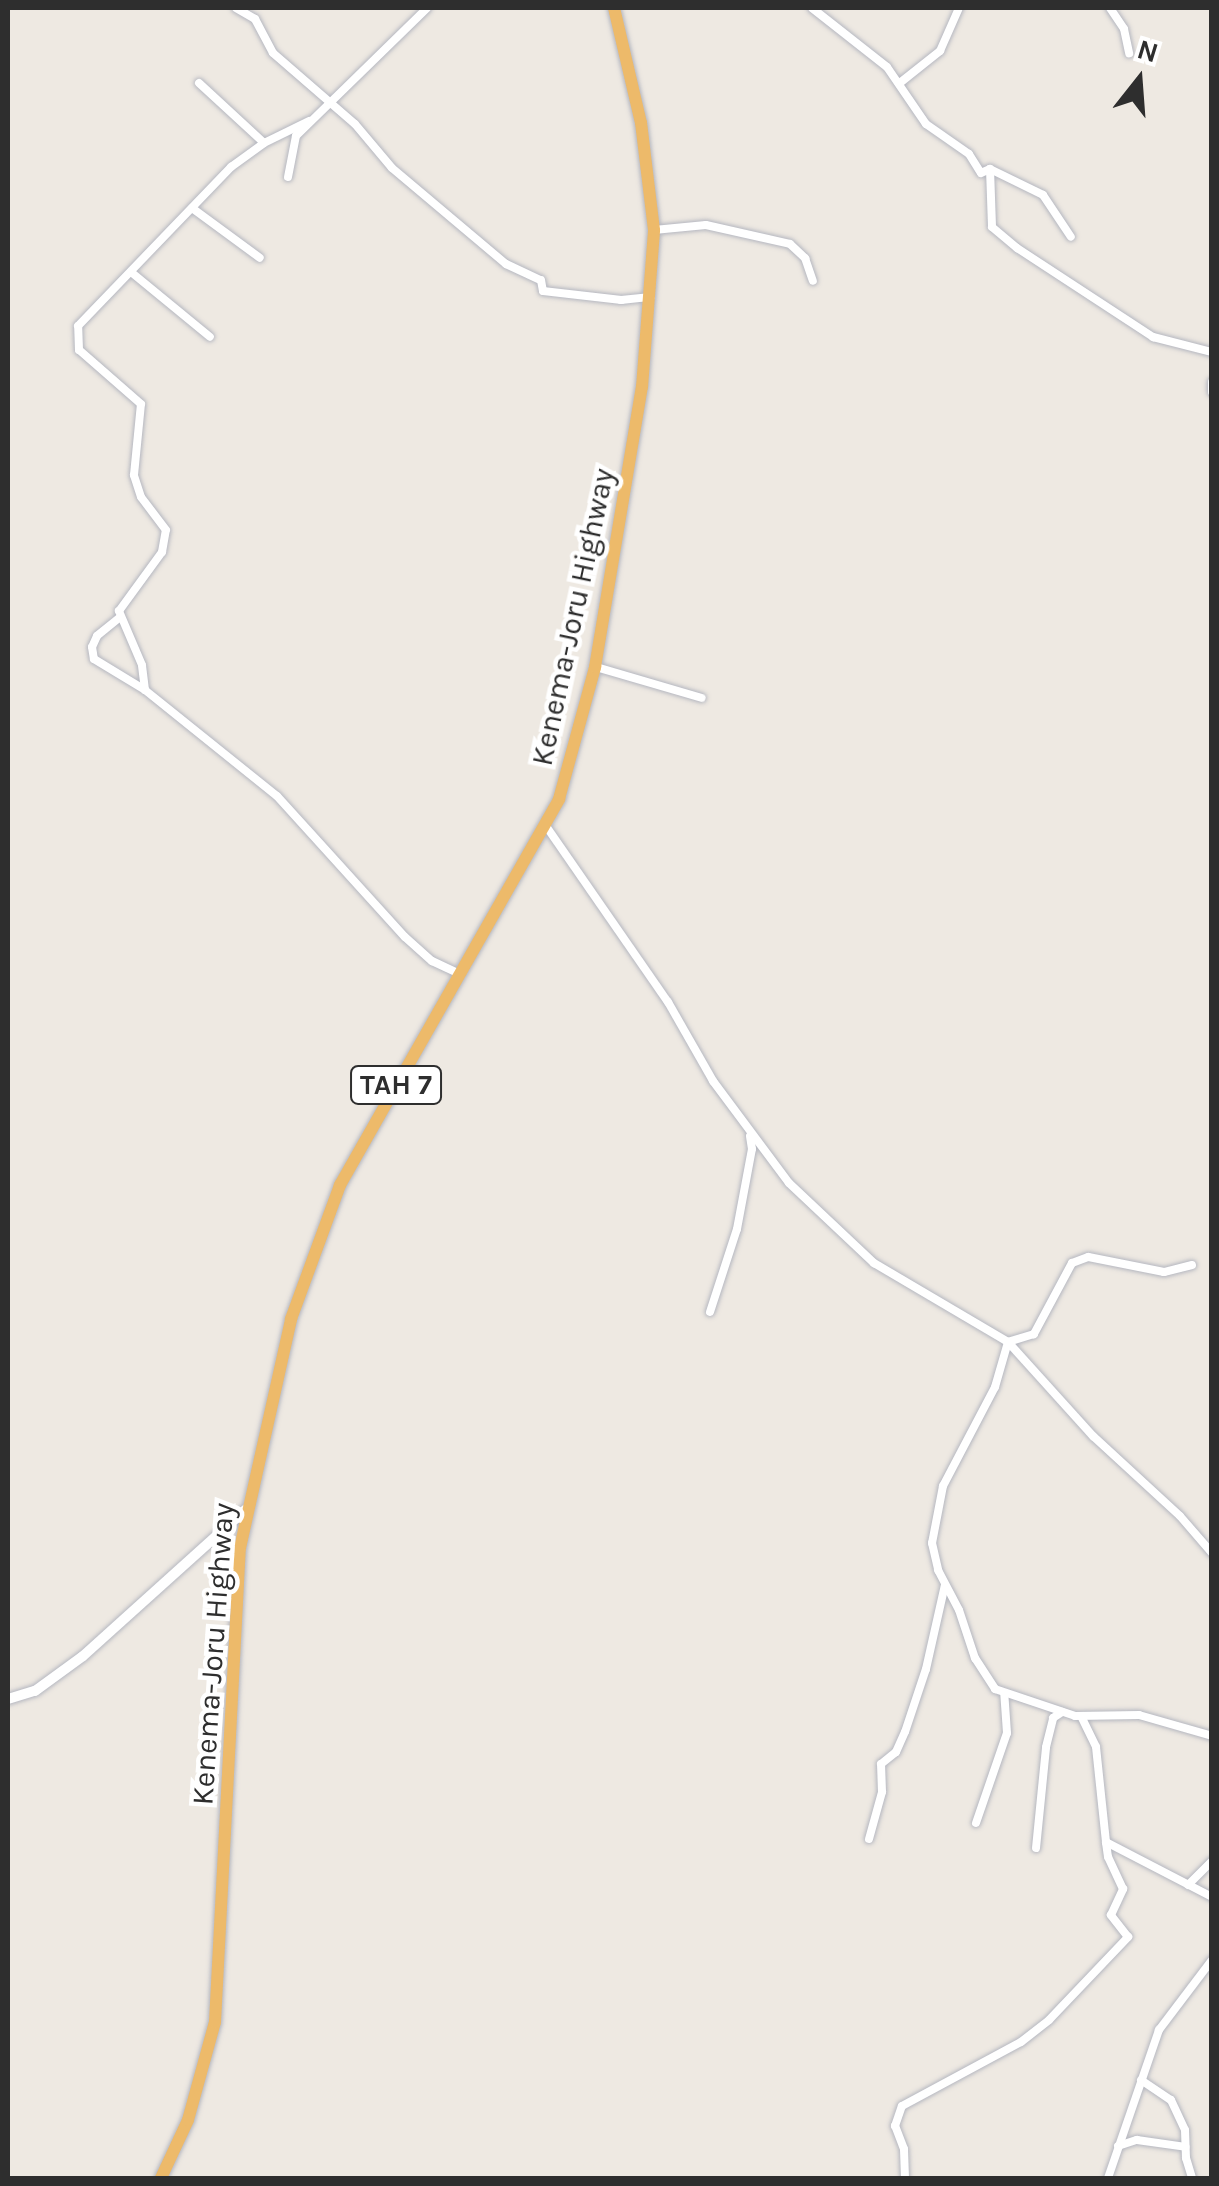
<!DOCTYPE html>
<html>
<head>
<meta charset="utf-8">
<style>
  body { margin:0 }
  #map { position:relative; width:1219px; height:2186px; overflow:hidden; background:#eee9e2; font-family:Karla,sans-serif }
  div>[style] { position:absolute }
  .roads { filter:drop-shadow(0 0 2px #b5b7c0) drop-shadow(0 0 2px #b5b7c0) }
  .minor>* { height:8px; margin:-4px; padding:0 4px; transform-origin:4px; border-radius:4px; background:#fff }
  .tertiary>* { height:10px; margin:-5px; padding:0 5px; transform-origin:5px; border-radius:5px; background:#fff }
  .trunk>* { height:12px; margin:-6px; padding:0 6px; transform-origin:6px; border-radius:6px; background:#edba6a }
  span { translate:-50% -50%; white-space:nowrap; text-align:center; line-height:1.15; -webkit-text-stroke:9px #fff; paint-order:stroke }
  .shield-label span { padding:2px 8px; background:#fff; border:2px solid; border-radius:8px; -webkit-text-stroke-width:0 }
  .shield-label { font-size:28px; color:#2e2e2e; font-weight:700 }
  .street-label { font-size:30px; color:#2e2e2e }
  .frame { position:absolute; inset:0; border:10px solid #2e2e2e; pointer-events:none }
  .north { position:absolute; left:1089px; top:30px; width:100px; height:100px; -webkit-text-stroke:8px #fff; paint-order:stroke; rotate:17deg; font-size:28px; font-weight:700; line-height:40px; text-align:center; color:#2e2e2e }
  .north::after { content:''; display:block; margin:auto; width:35px; height:45px; background:#2e2e2e; clip-path:polygon(50% 0,100% 100%,50% 72%,0 100%) }
</style>
</head>
<body>
<div id="map">
  <div class="roads">
    <div class="minor">
      <i style="left:236px;top:8px;width:22px;rotate:30deg"></i>
      <i style="left:255px;top:19px;width:38px;rotate:62deg"></i>
      <i style="left:273px;top:53px;width:108px;rotate:40.9deg"></i>
      <i style="left:355px;top:124px;width:57px;rotate:49.9deg"></i>
      <i style="left:392px;top:168px;width:149px;rotate:40.1deg"></i>
      <i style="left:506px;top:264px;width:38px;rotate:25deg"></i>
      <i style="left:541px;top:280px;width:11px;rotate:80deg"></i>
      <i style="left:543px;top:291px;width:79px;rotate:6.6deg"></i>
      <i style="left:621px;top:300px;width:30px;rotate:-6deg"></i>
      <i style="left:812px;top:8px;width:95px;rotate:38.2deg"></i>
      <i style="left:887px;top:67px;width:69px;rotate:55.6deg"></i>
      <i style="left:926px;top:124px;width:52px;rotate:34.9deg"></i>
      <i style="left:969px;top:154px;width:22px;rotate:58deg"></i>
      <i style="left:981px;top:173px;width:10px;rotate:-24deg"></i>
      <i style="left:990px;top:169px;width:59px;rotate:26.1deg"></i>
      <i style="left:1043px;top:195px;width:50px;rotate:56.3deg"></i>
      <i style="left:1110px;top:8px;width:25px;rotate:56deg"></i>
      <i style="left:1124px;top:29px;width:25px;rotate:78deg"></i>
      <i style="left:901px;top:82px;width:50px;rotate:-38.5deg"></i>
      <i style="left:940px;top:51px;width:47px;rotate:-66.2deg"></i>
      <i style="left:199px;top:83px;width:88px;rotate:42.7deg"></i>
      <i style="left:990px;top:169px;width:58px;rotate:88deg"></i>
      <i style="left:992px;top:227px;width:33px;rotate:40deg"></i>
      <i style="left:1017px;top:248px;width:163px;rotate:33.2deg"></i>
      <i style="left:1153px;top:337px;width:61px;rotate:14.3deg"></i>
      <i style="left:288px;top:177px;width:42px;rotate:-79deg"></i>
      <i style="left:296px;top:136px;width:183px;rotate:-44.3deg"></i>
      <i style="left:192px;top:208px;width:84px;rotate:36.3deg"></i>
      <i style="left:654px;top:230px;width:52px;rotate:-5.5deg"></i>
      <i style="left:706px;top:225px;width:86px;rotate:12.7deg"></i>
      <i style="left:790px;top:244px;width:21px;rotate:43deg"></i>
      <i style="left:805px;top:258px;width:24px;rotate:71deg"></i>
      <i style="left:131px;top:272px;width:102px;rotate:39.4deg"></i>
      <i style="left:1212px;top:382px;width:10px;rotate:90deg"></i>
      <i style="left:119px;top:618px;width:28px;rotate:141deg"></i>
      <i style="left:97px;top:636px;width:12px;rotate:114deg"></i>
      <i style="left:92px;top:647px;width:12px;rotate:81deg"></i>
      <i style="left:94px;top:659px;width:60px;rotate:31.3deg"></i>
      <i style="left:145px;top:690px;width:169px;rotate:38.8deg"></i>
      <i style="left:277px;top:796px;width:190px;rotate:47.8deg"></i>
      <i style="left:405px;top:937px;width:36px;rotate:42deg"></i>
      <i style="left:432px;top:961px;width:31px;rotate:25deg"></i>
      <i style="left:596px;top:667px;width:110px;rotate:16.3deg"></i>
      <i style="left:145px;top:690px;width:25px;rotate:-97deg"></i>
      <i style="left:142px;top:665px;width:59px;rotate:-113.1deg"></i>
      <i style="left:119px;top:611px;width:73px;rotate:-53.9deg"></i>
      <i style="left:162px;top:552px;width:22px;rotate:-80deg"></i>
      <i style="left:166px;top:530px;width:41px;rotate:-127.1deg"></i>
      <i style="left:141px;top:497px;width:23px;rotate:-108deg"></i>
      <i style="left:134px;top:475px;width:71px;rotate:-84.4deg"></i>
      <i style="left:141px;top:404px;width:82px;rotate:-138.9deg"></i>
      <i style="left:79px;top:350px;width:24px;rotate:-92deg"></i>
      <i style="left:78px;top:326px;width:221px;rotate:-46.1deg"></i>
      <i style="left:231px;top:167px;width:41px;rotate:-36deg"></i>
      <i style="left:264px;top:143px;width:50px;rotate:-26.1deg"></i>
      <i style="left:546px;top:826px;width:214px;rotate:55.3deg"></i>
      <i style="left:668px;top:1002px;width:91px;rotate:60.3deg"></i>
      <i style="left:713px;top:1081px;width:127px;rotate:53.3deg"></i>
      <i style="left:789px;top:1183px;width:117px;rotate:43.3deg"></i>
      <i style="left:874px;top:1263px;width:156px;rotate:30.5deg"></i>
      <i style="left:1008px;top:1342px;width:127px;rotate:47.9deg"></i>
      <i style="left:1093px;top:1436px;width:118px;rotate:42.6deg"></i>
      <i style="left:1180px;top:1516px;width:49px;rotate:49.1deg"></i>
      <i style="left:1192px;top:1265px;width:29px;rotate:166deg"></i>
      <i style="left:1164px;top:1272px;width:77px;rotate:-168.8deg"></i>
      <i style="left:1088px;top:1257px;width:17px;rotate:159deg"></i>
      <i style="left:1072px;top:1263px;width:81px;rotate:118.2deg"></i>
      <i style="left:1034px;top:1334px;width:27px;rotate:163deg"></i>
      <i style="left:1008px;top:1342px;width:47px;rotate:106.1deg"></i>
      <i style="left:995px;top:1387px;width:112px;rotate:117.7deg"></i>
      <i style="left:943px;top:1486px;width:58px;rotate:100.9deg"></i>
      <i style="left:932px;top:1543px;width:28px;rotate:77deg"></i>
      <i style="left:938px;top:1570px;width:45px;rotate:62.3deg"></i>
      <i style="left:959px;top:1610px;width:51px;rotate:71.6deg"></i>
      <i style="left:975px;top:1658px;width:37px;rotate:57deg"></i>
      <i style="left:995px;top:1689px;width:84px;rotate:18.6deg"></i>
      <i style="left:1075px;top:1716px;width:64px;rotate:-0.9deg"></i>
      <i style="left:1139px;top:1715px;width:76px;rotate:16deg"></i>
      <i style="left:710px;top:1312px;width:87px;rotate:-72deg"></i>
      <i style="left:737px;top:1229px;width:81px;rotate:-79.4deg"></i>
      <i style="left:752px;top:1149px;width:13px;rotate:-99deg"></i>
      <i style="left:1082px;top:1718px;width:32px;rotate:64deg"></i>
      <i style="left:1096px;top:1747px;width:96px;rotate:84deg"></i>
      <i style="left:1106px;top:1842px;width:119px;rotate:27.4deg"></i>
      <i style="left:976px;top:1823px;width:95px;rotate:-71deg"></i>
      <i style="left:1007px;top:1733px;width:39px;rotate:-94deg"></i>
      <i style="left:869px;top:1839px;width:49px;rotate:-74.5deg"></i>
      <i style="left:882px;top:1792px;width:28px;rotate:-92deg"></i>
      <i style="left:881px;top:1764px;width:19px;rotate:-39deg"></i>
      <i style="left:896px;top:1752px;width:22px;rotate:-66deg"></i>
      <i style="left:905px;top:1732px;width:66px;rotate:-71.6deg"></i>
      <i style="left:926px;top:1669px;width:86px;rotate:-77.3deg"></i>
      <i style="left:1036px;top:1848px;width:101px;rotate:-84.3deg"></i>
      <i style="left:1046px;top:1747px;width:30px;rotate:-76deg"></i>
      <i style="left:1053px;top:1718px;width:11px;rotate:-34deg"></i>
      <i style="left:1188px;top:1885px;width:34px;rotate:-45deg"></i>
      <i style="left:1141px;top:2080px;width:36px;rotate:34deg"></i>
      <i style="left:1171px;top:2100px;width:33px;rotate:65deg"></i>
      <i style="left:1185px;top:2130px;width:28px;rotate:88deg"></i>
      <i style="left:1186px;top:2158px;width:21px;rotate:73deg"></i>
      <i style="left:1118px;top:2146px;width:20px;rotate:-18deg"></i>
      <i style="left:1137px;top:2140px;width:49px;rotate:8.1deg"></i>
      <i style="left:905px;top:2178px;width:29px;rotate:-92deg"></i>
      <i style="left:904px;top:2149px;width:25px;rotate:-111deg"></i>
      <i style="left:895px;top:2126px;width:21px;rotate:-71deg"></i>
      <i style="left:902px;top:2106px;width:135px;rotate:-28.3deg"></i>
      <i style="left:1021px;top:2042px;width:36px;rotate:-38deg"></i>
      <i style="left:1049px;top:2020px;width:115px;rotate:-46.4deg"></i>
      <i style="left:1128px;top:1937px;width:28px;rotate:-128deg"></i>
      <i style="left:1111px;top:1915px;width:29px;rotate:-65deg"></i>
      <i style="left:1123px;top:1889px;width:35px;rotate:-115deg"></i>
      <i style="left:1108px;top:1857px;width:15px;rotate:-98deg"></i>
      <i style="left:1108px;top:2178px;width:157px;rotate:-71deg"></i>
      <i style="left:1159px;top:2030px;width:88px;rotate:-52.9deg"></i>
    </div>
    <div class="tertiary">
      <i style="left:8px;top:1699px;width:28px;rotate:-17deg"></i>
      <i style="left:35px;top:1691px;width:59px;rotate:-36.1deg"></i>
      <i style="left:83px;top:1656px;width:218px;rotate:-42deg"></i>
    </div>
    <div class="trunk">
      <i style="left:161px;top:2178px;width:64px;rotate:-65deg"></i>
      <i style="left:188px;top:2120px;width:102px;rotate:-74.6deg"></i>
      <i style="left:215px;top:2022px;width:475px;rotate:-87deg"></i>
      <i style="left:240px;top:1548px;width:235px;rotate:-77.4deg"></i>
      <i style="left:291px;top:1319px;width:143px;rotate:-69.9deg"></i>
      <i style="left:340px;top:1185px;width:444px;rotate:-60.4deg"></i>
      <i style="left:559px;top:799px;width:137px;rotate:-74.7deg"></i>
      <i style="left:595px;top:667px;width:284px;rotate:-80.5deg"></i>
      <i style="left:642px;top:387px;width:157px;rotate:-85.6deg"></i>
      <i style="left:654px;top:230px;width:108px;rotate:-96.9deg"></i>
      <i style="left:641px;top:123px;width:118px;rotate:-103.2deg"></i>
    </div>
  </div>
  <div class="shield-label">
    <span style="left:396px;top:1085px">TAH 7</span>
  </div>
  <div class="street-label">
    <span style="left:573px;top:617px;rotate:-78deg">Kenema-Joru Highway</span>
    <span style="left:213px;top:1654px;rotate:-86deg">Kenema-Joru Highway</span>
  </div>
  <div class="frame"></div>
  <div class="north">N</div>
</div>
</body>
</html>
